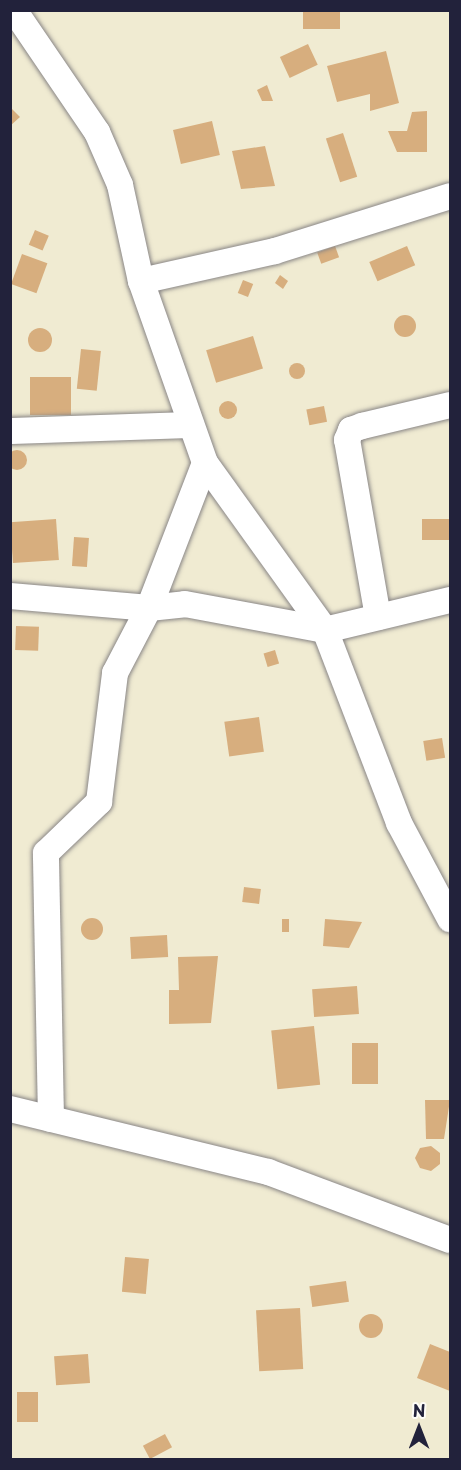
<!DOCTYPE html>
<html>
<head>
<meta charset="utf-8">
<style>
  body { margin:0 }
  #map { position:relative; width:461px; height:1470px; overflow:hidden; background:#f0ebd2; font-family:"Playpen Sans",sans-serif }
  div>[style] { position:absolute }
  .building>* { inset:0; background:#d7ae7e; transform-origin:0 0 }
  .round { border-radius:50% }
  .roads { filter:drop-shadow(0 0 2px #898686) drop-shadow(0 0 2px #898686) }
  .street>* { height:26px; margin:-13px; padding:0 13px; transform-origin:13px; border-radius:13px; background:#fff }
  span { translate:-50% -50%; white-space:nowrap; text-align:center; line-height:1.15; -webkit-text-stroke:4.5px #fdfcf7; paint-order:stroke }
  .frame { position:absolute; inset:0; border:12px solid #22223b; pointer-events:none }
  .north { position:absolute; left:389px; top:1398px; width:60px; height:60px; -webkit-text-stroke:4px #fdfcf7; paint-order:stroke; rotate:0deg; font-size:16px; font-weight:700; line-height:24px; text-align:center; color:#22223b }
  .north::after { content:''; display:block; margin:auto; width:21px; height:27px; background:#22223b; clip-path:polygon(50% 0,100% 100%,50% 72%,0 100%) }
</style>
</head>
<body>
<div id="map">
  <div class="building">
    <i style="left:303px;top:10px;width:37px;height:19px"></i>
    <i style="left:308px;top:44px;width:23px;height:31px;rotate:65deg"></i>
    <i style="clip-path:polygon(386px 51px,399px 103px,370px 111px,370px 94px,337px 102px,327px 66px)"></i>
    <i style="clip-path:polygon(267px 85px,273px 101px,262px 101px,257px 90px)"></i>
    <i style="clip-path:polygon(10px 107px,20px 117px,10px 126px)"></i>
    <i style="clip-path:polygon(427px 111px,427px 152px,397px 152px,388px 131px,407px 131px,412px 112px)"></i>
    <i style="left:212px;top:121px;width:35px;height:40px;rotate:77deg"></i>
    <i style="left:343px;top:133px;width:46px;height:18px;rotate:72deg"></i>
    <i style="clip-path:polygon(265px 146px,275px 186px,241px 189px,232px 151px)"></i>
    <i style="left:35px;top:230px;width:15px;height:16px;rotate:23deg"></i>
    <i style="left:335px;top:246px;width:12px;height:19px;rotate:70deg"></i>
    <i style="left:407px;top:246px;width:21px;height:41px;rotate:67deg"></i>
    <i style="left:22px;top:254px;width:27px;height:32px;rotate:20deg"></i>
    <i style="clip-path:polygon(280px 275px,288px 281px,283px 289px,275px 283px)"></i>
    <i style="left:243px;top:280px;width:11px;height:14px;rotate:22deg"></i>
    <i class="round" style="left:394px;top:315px;width:22px;height:22px"></i>
    <i class="round" style="left:28px;top:328px;width:24px;height:24px"></i>
    <i style="left:253px;top:336px;width:34px;height:49px;rotate:73deg"></i>
    <i style="left:81px;top:349px;width:20px;height:40px;rotate:6deg"></i>
    <i class="round" style="left:289px;top:363px;width:16px;height:16px"></i>
    <i style="left:30px;top:377px;width:41px;height:38px"></i>
    <i class="round" style="left:219px;top:401px;width:18px;height:18px"></i>
    <i style="left:324px;top:406px;width:16px;height:18px;rotate:79deg"></i>
    <i class="round" style="left:7px;top:450px;width:20px;height:20px"></i>
    <i style="left:56px;top:519px;width:41px;height:46px;rotate:86deg"></i>
    <i style="left:450px;top:519px;width:21px;height:28px;rotate:90deg"></i>
    <i style="left:74px;top:537px;width:15px;height:29px;rotate:4deg"></i>
    <i style="left:16px;top:626px;width:23px;height:24px;rotate:2deg"></i>
    <i style="left:275px;top:650px;width:14px;height:12px;rotate:73deg"></i>
    <i style="left:259px;top:717px;width:35px;height:35px;rotate:82deg"></i>
    <i style="left:442px;top:738px;width:20px;height:19px;rotate:81deg"></i>
    <i style="left:244px;top:887px;width:17px;height:15px;rotate:7deg"></i>
    <i class="round" style="left:81px;top:918px;width:22px;height:22px"></i>
    <i style="left:282px;top:919px;width:7px;height:13px"></i>
    <i style="clip-path:polygon(325px 919px,362px 922px,349px 948px,323px 946px)"></i>
    <i style="left:167px;top:935px;width:22px;height:37px;rotate:87deg"></i>
    <i style="clip-path:polygon(218px 956px,211px 1023px,169px 1024px,169px 990px,179px 990px,178px 957px)"></i>
    <i style="left:357px;top:986px;width:28px;height:45px;rotate:86deg"></i>
    <i style="left:314px;top:1026px;width:59px;height:43px;rotate:84deg"></i>
    <i style="left:378px;top:1043px;width:41px;height:26px;rotate:90deg"></i>
    <i style="clip-path:polygon(425px 1100px,450px 1100px,444px 1139px,426px 1139px)"></i>
    <i style="clip-path:polygon(431px 1146px,440px 1153px,440px 1164px,431px 1171px,420px 1168px,415px 1158px,420px 1148px)"></i>
    <i style="left:125px;top:1257px;width:24px;height:35px;rotate:5deg"></i>
    <i style="left:346px;top:1281px;width:21px;height:37px;rotate:82deg"></i>
    <i style="left:300px;top:1308px;width:61px;height:44px;rotate:87deg"></i>
    <i class="round" style="left:359px;top:1314px;width:24px;height:24px"></i>
    <i style="clip-path:polygon(430px 1344px,450px 1352px,450px 1391px,417px 1378px)"></i>
    <i style="left:88px;top:1354px;width:29px;height:34px;rotate:86deg"></i>
    <i style="left:17px;top:1392px;width:21px;height:30px"></i>
    <i style="left:165px;top:1434px;width:15px;height:25px;rotate:62deg"></i>
  </div>
  <div class="roads">
    <div class="street">
      <i style="left:14px;top:10px;width:148px;rotate:55.8deg"></i>
      <i style="left:97px;top:132px;width:58px;rotate:66.5deg"></i>
      <i style="left:120px;top:185px;width:98px;rotate:77.7deg"></i>
      <i style="left:141px;top:281px;width:193px;rotate:70.6deg"></i>
      <i style="left:205px;top:463px;width:206px;rotate:54.3deg"></i>
      <i style="left:325px;top:630px;width:207px;rotate:69deg"></i>
      <i style="left:399px;top:823px;width:109px;rotate:62deg"></i>
      <i style="left:141px;top:281px;width:137px;rotate:-12.6deg"></i>
      <i style="left:275px;top:251px;width:183px;rotate:-17.4deg"></i>
      <i style="left:10px;top:431px;width:181px;rotate:-1.9deg"></i>
      <i style="left:10px;top:596px;width:140px;rotate:4.9deg"></i>
      <i style="left:149px;top:608px;width:36px;rotate:-6deg"></i>
      <i style="left:185px;top:604px;width:142px;rotate:10.5deg"></i>
      <i style="left:325px;top:630px;width:129px;rotate:-13.5deg"></i>
      <i style="left:378px;top:617px;width:180px;rotate:-99.9deg"></i>
      <i style="left:347px;top:440px;width:11px;rotate:-68deg"></i>
      <i style="left:351px;top:430px;width:12px;rotate:-20deg"></i>
      <i style="left:362px;top:426px;width:90px;rotate:-13.4deg"></i>
      <i style="left:10px;top:1109px;width:266px;rotate:13.7deg"></i>
      <i style="left:268px;top:1172px;width:194px;rotate:20.5deg"></i>
      <i style="left:51px;top:1119px;width:266px;rotate:-91.1deg"></i>
      <i style="left:46px;top:853px;width:74px;rotate:-43.9deg"></i>
      <i style="left:99px;top:802px;width:130px;rotate:-82.9deg"></i>
      <i style="left:115px;top:673px;width:73px;rotate:-62.4deg"></i>
      <i style="left:149px;top:608px;width:155px;rotate:-68.9deg"></i>
    </div>
  </div>
  <div class="frame"></div>
  <div class="north">N</div>
</div>
</body>
</html>
